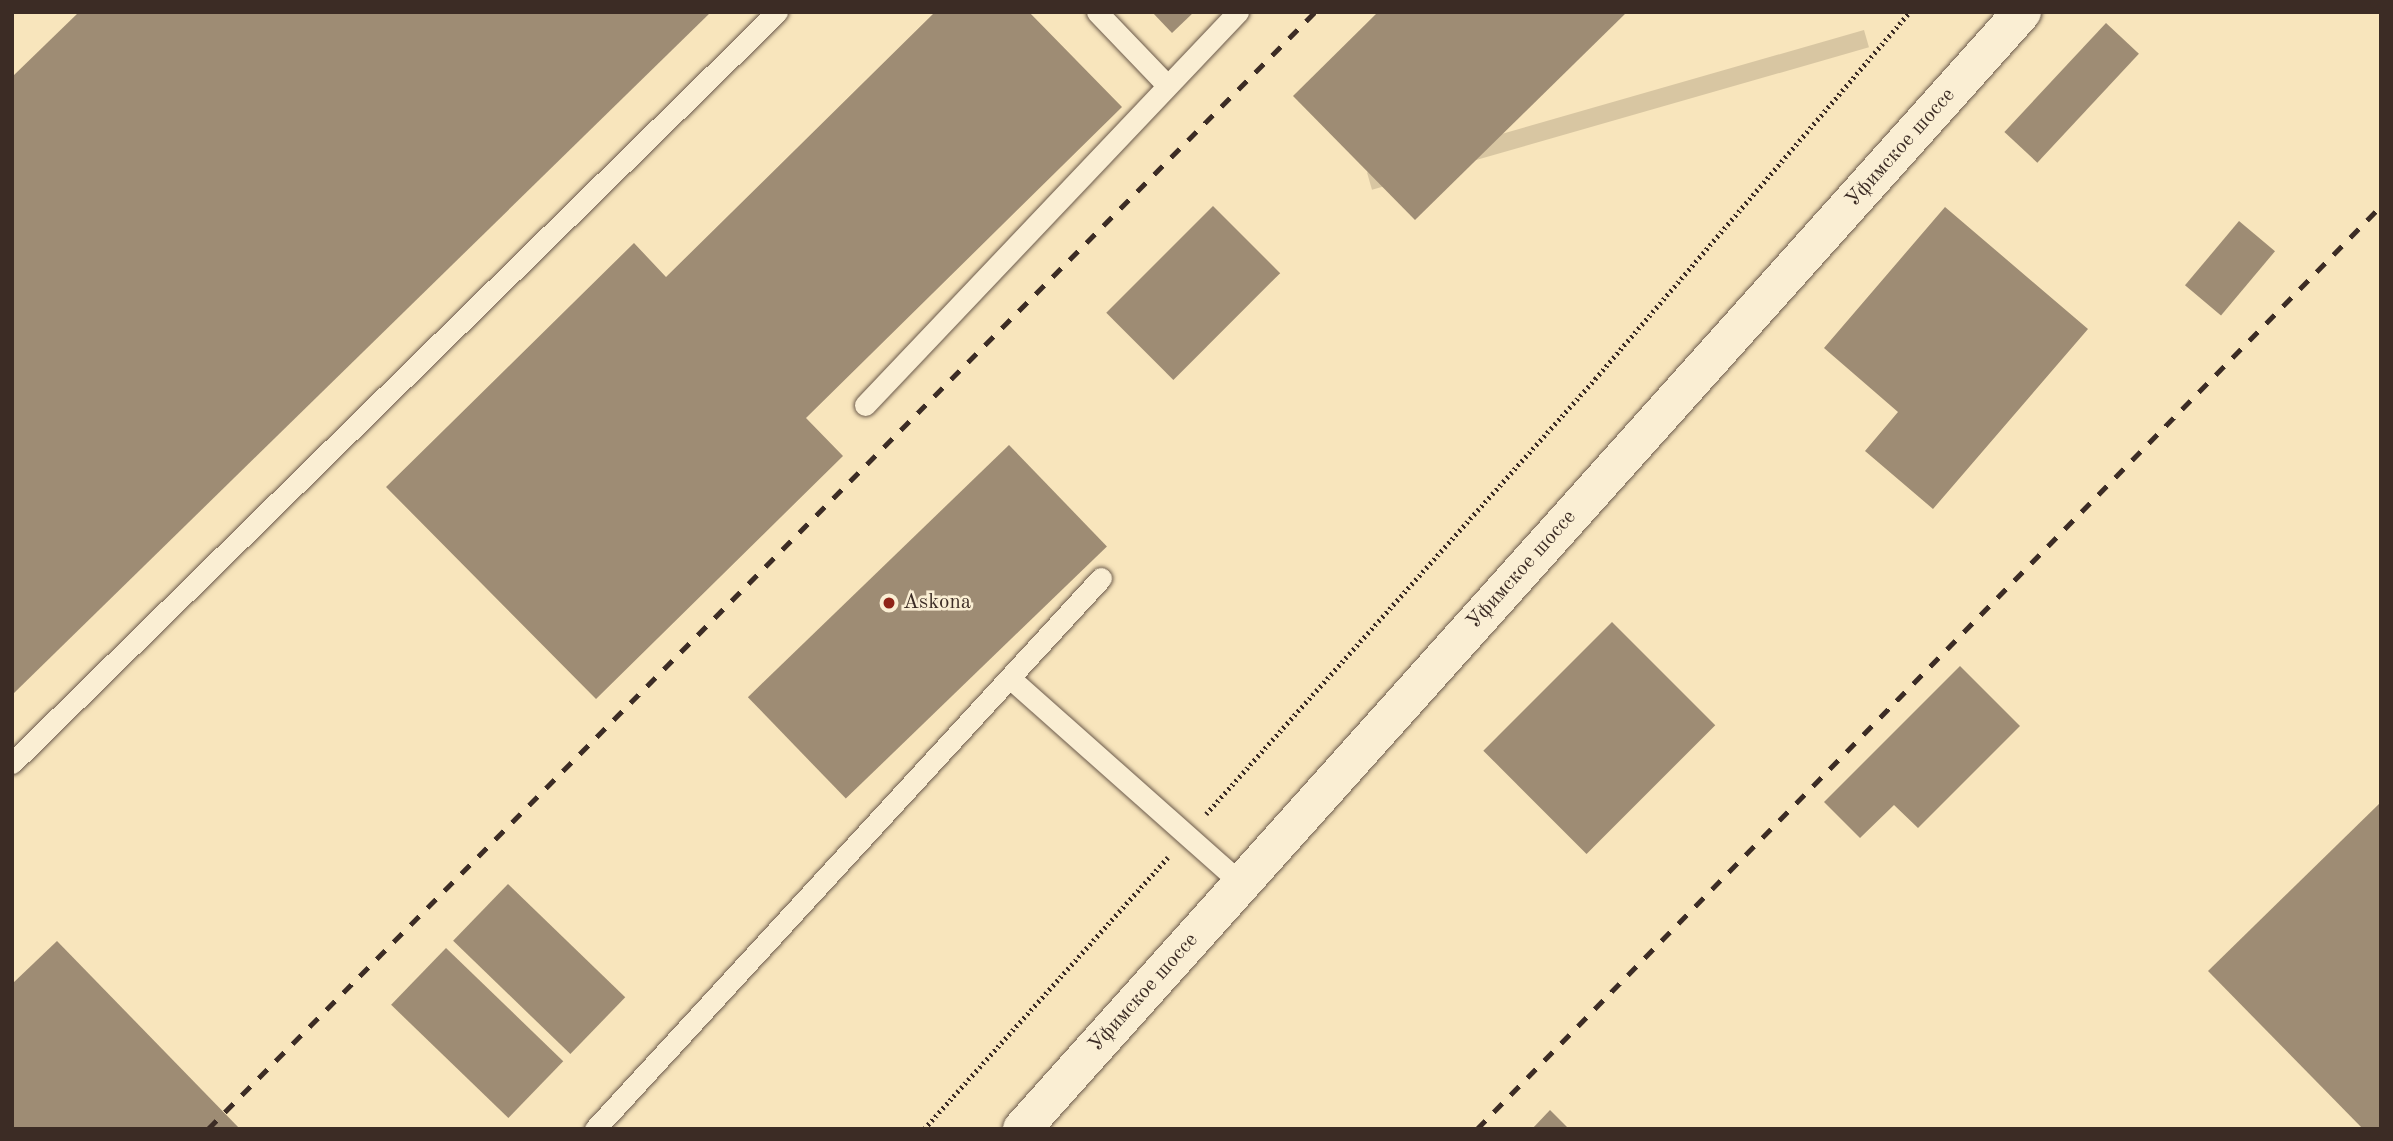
<!DOCTYPE html>
<html>
<head>
<meta charset="utf-8">
<style>
  body { margin:0 }
  #map { position:relative; width:2393px; height:1141px; overflow:hidden; background:#f8e5bc; font-family:"Old Standard TT",serif }
  div>[style] { position:absolute }
  .green>* { inset:0; background:#d8c6a2; transform-origin:0 0 }
  .building>* { inset:0; background:#9e8c74; transform-origin:0 0 }
  .path>* { height:4.5px; margin-top:-2.25px; transform-origin:0; background:repeating-linear-gradient(90deg,#3c2c25 0 2px,transparent 0 5.5px) }
  .roads { filter:drop-shadow(0 0 2px #6b5a4b) drop-shadow(0 0 2px #6b5a4b) }
  .lane>* { height:21px; margin:-10.5px; padding:0 10.5px; transform-origin:10.5px; border-radius:10.5px; background:#faeed3 }
  .secondary>* { height:38px; margin:-19px; padding:0 19px; transform-origin:19px; border-radius:19px; background:#faeed3 }
  .rail>* { height:5px; margin-top:-2.5px; transform-origin:0; background:repeating-linear-gradient(90deg,#3c2c25 0 12px,transparent 0 24px) }
  .dots>* { width:19px; height:19px; translate:-50% -50%; box-sizing:border-box; border:4px solid #faeed3; border-radius:50% }
  span { translate:-50% -50%; white-space:nowrap; text-align:center; line-height:1.15; -webkit-text-stroke:5px #faeed3; paint-order:stroke }
  .street-label { font-size:21px; color:#3c2c25 }
  .poi-label { font-size:21px; color:#3c2c25 }
  .left { translate:0 -50%; text-align:left }
  .frame { position:absolute; inset:0; border:14px solid #3c2c25; pointer-events:none }
</style>
</head>
<body>
<div id="map">
  <div class="green">
    <i style="left:1864px;top:30px;width:18px;height:517px;rotate:74deg"></i>
  </div>
  <div class="building">
    <i style="clip-path:polygon(79px 12px,711px 12px,12px 695px,12px 77px)"></i>
    <i style="clip-path:polygon(935px 12px,1029px 12px,1122px 107px,806px 418px,843px 456px,596px 699px,386px 487px,634px 243px,666px 277px)"></i>
    <i style="clip-path:polygon(1152px 12px,1194px 12px,1172px 33px)"></i>
    <i style="clip-path:polygon(1378px 12px,1627px 12px,1415px 220px,1293px 96px)"></i>
    <i style="left:2106px;top:23px;width:45px;height:149px;rotate:43deg"></i>
    <i style="left:1213px;top:206px;width:95px;height:151px;rotate:45deg"></i>
    <i style="clip-path:polygon(1945px 207px,2088px 329px,1933px 509px,1865px 451px,1898px 412px,1824px 348px)"></i>
    <i style="left:2239px;top:221px;width:47px;height:84px;rotate:40deg"></i>
    <i style="left:1009px;top:445px;width:141px;height:363px;rotate:46deg"></i>
    <i style="left:1612px;top:622px;width:146px;height:182px;rotate:45deg"></i>
    <i style="clip-path:polygon(1960px 666px,2020px 726px,1918px 828px,1894px 805px,1860px 838px,1824px 802px)"></i>
    <i style="clip-path:polygon(2381px 802px,2381px 1129px,2363px 1129px,2208px 971px)"></i>
    <i style="left:508px;top:884px;width:163px;height:79px;rotate:44deg"></i>
    <i style="clip-path:polygon(57px 941px,240px 1129px,12px 1129px,12px 984px)"></i>
    <i style="left:446px;top:948px;width:163px;height:79px;rotate:44deg"></i>
    <i style="clip-path:polygon(1550px 1110px,1569px 1129px,1532px 1129px)"></i>
  </div>
  <div class="path">
    <i style="left:1206px;top:814px;width:584px;rotate:-48.2deg"></i>
    <i style="left:1595px;top:379px;width:484px;rotate:-49.4deg"></i>
    <i style="left:924px;top:1129px;width:365px;rotate:-48.1deg"></i>
  </div>
  <div class="roads">
    <div class="lane">
      <i style="left:1097px;top:12px;width:100px;rotate:46.2deg"></i>
      <i style="left:865px;top:405px;width:542px;rotate:-46.5deg"></i>
      <i style="left:1010px;top:678px;width:310px;rotate:41.6deg"></i>
      <i style="left:12px;top:763px;width:1072px;rotate:-44.47deg"></i>
      <i style="left:595px;top:1129px;width:748px;rotate:-47.44deg"></i>
    </div>
    <div class="secondary">
      <i style="left:1022px;top:1129px;width:1499px;rotate:-48.16deg"></i>
    </div>
  </div>
  <div class="rail">
    <i style="left:208px;top:1129px;width:1573px;rotate:-45.26deg"></i>
    <i style="left:1477px;top:1129px;width:1292px;rotate:-45.6deg"></i>
  </div>
  <div class="dots">
    <i style="left:889px;top:603px;background:#8f2418"></i>
  </div>
  <div class="street-label">
    <span style="left:1901px;top:148px;rotate:-48deg">Уфимское шоссе</span>
    <span style="left:1522px;top:570px;rotate:-48deg">Уфимское шоссе</span>
    <span style="left:1144px;top:993px;rotate:-48deg">Уфимское шоссе</span>
  </div>
  <div class="poi-label">
    <span class="left" style="left:903px;top:603px">Askona</span>
  </div>
  <div class="frame"></div>
</div>
</body>
</html>
